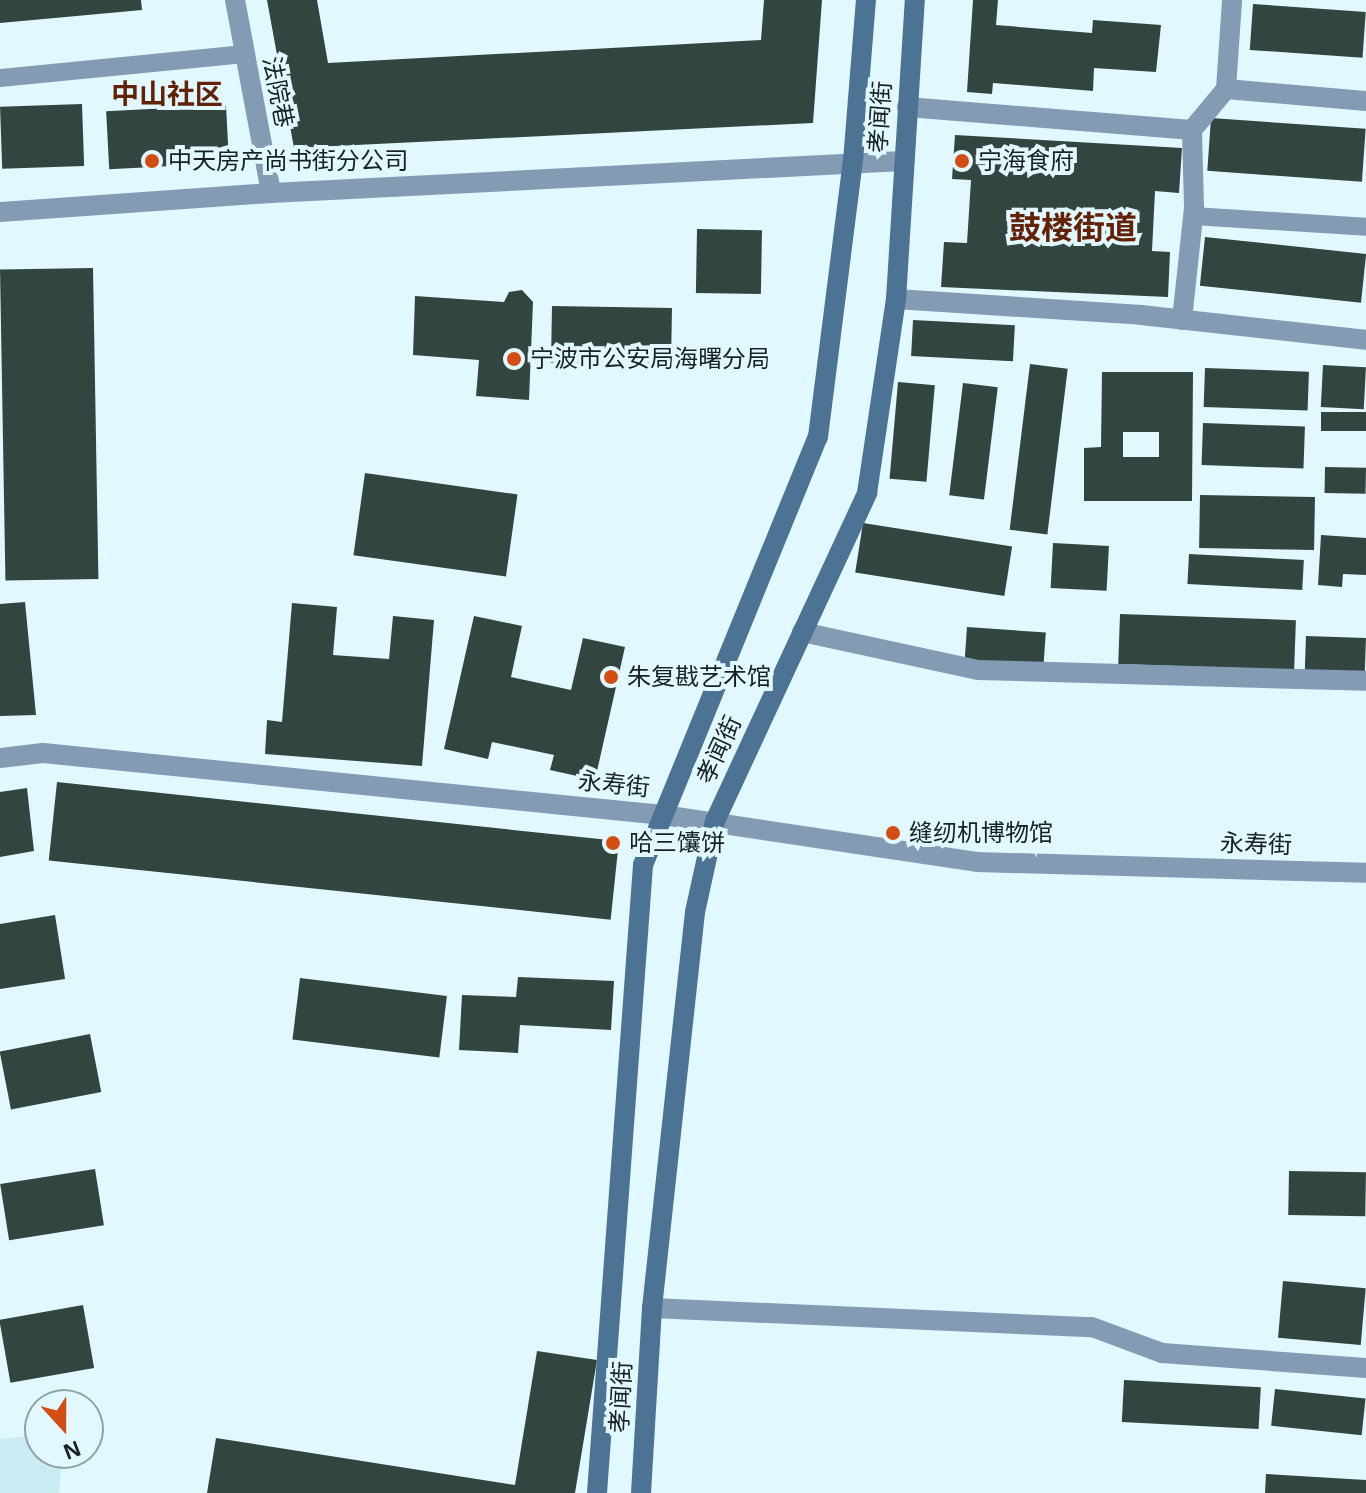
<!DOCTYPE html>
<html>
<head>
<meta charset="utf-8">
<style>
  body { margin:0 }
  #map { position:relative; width:1366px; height:1493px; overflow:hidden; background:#e1f9fe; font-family:Helvetica,"Noto Sans SC",sans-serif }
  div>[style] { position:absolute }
  .built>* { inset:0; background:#cbebf3 }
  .building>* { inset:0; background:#324541; transform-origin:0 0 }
  .lane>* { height:18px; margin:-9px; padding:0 9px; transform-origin:9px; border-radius:9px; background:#839cb4 }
  .street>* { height:20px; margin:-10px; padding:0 10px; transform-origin:10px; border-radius:10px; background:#839cb4 }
  .secondary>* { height:20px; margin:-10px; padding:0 10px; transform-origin:10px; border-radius:10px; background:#4c7294 }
  .dots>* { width:22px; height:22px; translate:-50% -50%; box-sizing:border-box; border:4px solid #e1f9fe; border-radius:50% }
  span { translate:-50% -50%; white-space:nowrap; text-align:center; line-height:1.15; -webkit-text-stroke:8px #e1f9fe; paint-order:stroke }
  .street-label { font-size:24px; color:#172022 }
  .poi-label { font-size:24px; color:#172022 }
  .left { translate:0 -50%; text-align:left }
  .quarter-label { font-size:28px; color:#632208; font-weight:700 }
  .district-label { font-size:32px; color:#632208; font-weight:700 }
  .north { position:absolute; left:24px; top:1389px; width:80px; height:80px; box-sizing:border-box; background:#e1f9fe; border:2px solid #90a2a6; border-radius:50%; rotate:159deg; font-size:22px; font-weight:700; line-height:32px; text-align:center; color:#172022 }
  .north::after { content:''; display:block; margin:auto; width:28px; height:36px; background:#d34d13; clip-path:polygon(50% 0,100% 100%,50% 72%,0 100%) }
</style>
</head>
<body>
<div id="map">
  <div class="built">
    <i style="clip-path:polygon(40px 1435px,40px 1453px,62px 1453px,59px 1493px,0 1493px,0 1439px)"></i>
  </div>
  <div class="building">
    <i style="clip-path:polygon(0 0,141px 0,142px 10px,0 23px)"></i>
    <i style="clip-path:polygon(267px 0,317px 0,328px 63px,761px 40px,764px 0,822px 0,813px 123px,294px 148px)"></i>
    <i style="clip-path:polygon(973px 0,998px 0,996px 25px,1092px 33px,1093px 20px,1161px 25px,1156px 72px,1094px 68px,1093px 91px,993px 83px,992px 94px,967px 92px)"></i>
    <i style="left:1253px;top:4px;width:113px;height:46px;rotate:4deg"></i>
    <i style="left:82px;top:104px;width:62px;height:82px;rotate:88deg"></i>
    <i style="left:226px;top:105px;width:58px;height:120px;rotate:87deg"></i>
    <i style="left:1211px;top:118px;width:155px;height:53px;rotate:4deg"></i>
    <i style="clip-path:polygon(955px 135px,1182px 148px,1179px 193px,1155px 191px,1152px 251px,1170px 252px,1168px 297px,941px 287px,944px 242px,967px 243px,971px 180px,952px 179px)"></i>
    <i style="left:697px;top:229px;width:65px;height:64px;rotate:1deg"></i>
    <i style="left:1205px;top:237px;width:162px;height:49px;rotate:6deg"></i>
    <i style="left:93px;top:268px;width:311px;height:93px;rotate:89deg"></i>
    <i style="clip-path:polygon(522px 290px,533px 302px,529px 400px,476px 396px,479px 360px,413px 355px,415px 296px,504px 302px,509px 292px)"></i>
    <i style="left:552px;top:306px;width:120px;height:57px;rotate:1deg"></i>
    <i style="left:913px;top:320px;width:102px;height:36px;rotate:3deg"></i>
    <i style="left:1030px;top:364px;width:38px;height:167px;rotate:7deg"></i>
    <i style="left:1323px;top:365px;width:43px;height:42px;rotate:3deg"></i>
    <i style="left:1205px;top:368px;width:104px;height:39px;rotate:2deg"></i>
    <i style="clip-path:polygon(evenodd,1102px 372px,1193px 372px,1192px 501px,1084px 501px,1084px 448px,1101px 447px,1102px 372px,1123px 432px,1159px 432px,1159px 457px,1123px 457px,1123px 432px)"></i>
    <i style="left:898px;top:382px;width:37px;height:97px;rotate:5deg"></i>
    <i style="left:963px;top:383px;width:35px;height:113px;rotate:7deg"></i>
    <i style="left:1321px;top:412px;width:45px;height:19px"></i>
    <i style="left:1203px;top:423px;width:102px;height:42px;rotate:2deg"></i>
    <i style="left:1325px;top:467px;width:41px;height:26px;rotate:1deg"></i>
    <i style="left:365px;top:473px;width:154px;height:83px;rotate:8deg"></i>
    <i style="left:1200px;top:495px;width:115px;height:53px;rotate:1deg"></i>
    <i style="left:863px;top:523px;width:151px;height:50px;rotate:9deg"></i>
    <i style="clip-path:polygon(1321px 535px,1366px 538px,1366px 575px,1343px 574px,1342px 587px,1318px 585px)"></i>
    <i style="left:1053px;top:543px;width:56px;height:45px;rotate:3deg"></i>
    <i style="left:1189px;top:554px;width:115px;height:30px;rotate:3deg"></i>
    <i style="clip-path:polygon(25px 602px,36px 715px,0 716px,0 604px)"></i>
    <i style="clip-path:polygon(292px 603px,337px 607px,333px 655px,389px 659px,393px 616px,434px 620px,422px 766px,265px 754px,267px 720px,282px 722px)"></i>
    <i style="left:1120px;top:614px;width:176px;height:50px;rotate:2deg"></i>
    <i style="clip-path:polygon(474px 616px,522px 626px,511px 677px,571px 690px,583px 638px,625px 647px,595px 780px,550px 770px,554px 755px,492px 742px,488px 759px,444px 749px)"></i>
    <i style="left:967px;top:627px;width:79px;height:34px;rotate:4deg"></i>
    <i style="left:1306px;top:636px;width:60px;height:34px;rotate:2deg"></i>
    <i style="left:57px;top:782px;width:565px;height:79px;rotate:6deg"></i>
    <i style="clip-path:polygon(27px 788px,34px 851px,0 857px,0 792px)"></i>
    <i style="clip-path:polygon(55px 915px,65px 979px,0 989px,0 924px)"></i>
    <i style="clip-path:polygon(518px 977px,614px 981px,611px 1030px,520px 1025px,518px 1053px,459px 1050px,462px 995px,516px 997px)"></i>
    <i style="left:300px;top:978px;width:148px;height:62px;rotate:7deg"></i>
    <i style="left:90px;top:1034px;width:59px;height:92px;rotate:79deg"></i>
    <i style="left:95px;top:1169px;width:57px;height:96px;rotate:81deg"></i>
    <i style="left:1289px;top:1171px;width:77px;height:44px;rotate:1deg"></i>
    <i style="left:1283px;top:1281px;width:83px;height:57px;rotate:5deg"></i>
    <i style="left:83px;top:1305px;width:64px;height:85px;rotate:80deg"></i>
    <i style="clip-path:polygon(537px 1351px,597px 1360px,575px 1493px,207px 1493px,216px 1438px,515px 1485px)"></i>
    <i style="left:1124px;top:1380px;width:137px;height:42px;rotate:3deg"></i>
    <i style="left:1275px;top:1389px;width:91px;height:37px;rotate:6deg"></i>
    <i style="clip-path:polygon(1266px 1474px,1366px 1480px,1366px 1493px,1265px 1493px)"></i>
  </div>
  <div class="lane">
    <i style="left:0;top:78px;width:246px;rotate:-5.6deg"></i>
    <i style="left:1193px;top:216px;width:173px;rotate:3.6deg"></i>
  </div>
  <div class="street">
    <i style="left:235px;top:0;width:196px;rotate:79.4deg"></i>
    <i style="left:1226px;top:89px;width:141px;rotate:4.9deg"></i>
    <i style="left:907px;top:107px;width:286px;rotate:4.6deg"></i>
    <i style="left:0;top:212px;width:272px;rotate:-4deg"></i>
    <i style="left:271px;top:193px;width:633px;rotate:-2.9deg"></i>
    <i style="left:896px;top:299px;width:246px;rotate:3.7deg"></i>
    <i style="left:1141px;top:315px;width:226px;rotate:6.3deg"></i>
    <i style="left:1182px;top:320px;width:114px;rotate:-83.9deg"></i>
    <i style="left:1194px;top:207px;width:77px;rotate:-91.5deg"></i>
    <i style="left:1192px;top:130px;width:53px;rotate:-50.3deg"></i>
    <i style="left:1226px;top:89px;width:89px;rotate:-86.1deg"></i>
    <i style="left:802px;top:632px;width:180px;rotate:12.2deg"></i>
    <i style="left:978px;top:670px;width:388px;rotate:1.6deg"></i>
    <i style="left:0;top:758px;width:43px;rotate:-6.6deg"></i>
    <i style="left:43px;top:753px;width:623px;rotate:5.71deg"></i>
    <i style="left:663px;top:815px;width:317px;rotate:8.5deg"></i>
    <i style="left:977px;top:862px;width:389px;rotate:1.6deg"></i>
    <i style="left:652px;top:1308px;width:440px;rotate:2.5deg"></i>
    <i style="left:1092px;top:1327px;width:75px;rotate:20.4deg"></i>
    <i style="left:1162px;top:1353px;width:205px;rotate:4.2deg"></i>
  </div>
  <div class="secondary">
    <i style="left:597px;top:1493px;width:630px;rotate:-85.81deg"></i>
    <i style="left:643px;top:865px;width:462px;rotate:-67.8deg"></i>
    <i style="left:818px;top:437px;width:278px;rotate:-82.8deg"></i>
    <i style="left:853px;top:161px;width:162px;rotate:-85.4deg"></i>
    <i style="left:641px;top:1493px;width:185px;rotate:-86.6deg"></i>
    <i style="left:652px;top:1308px;width:398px;rotate:-83.8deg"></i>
    <i style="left:695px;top:912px;width:93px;rotate:-77.6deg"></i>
    <i style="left:715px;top:821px;width:362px;rotate:-65.1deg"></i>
    <i style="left:867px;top:493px;width:196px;rotate:-81.5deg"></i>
    <i style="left:896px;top:299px;width:300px;rotate:-86.4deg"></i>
  </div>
  <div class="dots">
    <i style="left:152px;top:161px;background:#d34d13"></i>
    <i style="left:962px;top:161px;background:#d34d13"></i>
    <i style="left:514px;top:359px;background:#d34d13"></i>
    <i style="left:611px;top:677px;background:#d34d13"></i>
    <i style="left:893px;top:833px;background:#d34d13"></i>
    <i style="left:613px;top:843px;background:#d34d13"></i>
  </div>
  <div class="street-label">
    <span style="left:278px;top:92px;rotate:79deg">法院巷</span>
    <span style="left:880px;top:117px;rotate:-86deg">孝闻街</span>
    <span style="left:719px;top:750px;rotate:-65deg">孝闻街</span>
    <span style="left:614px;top:784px;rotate:6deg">永寿街</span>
    <span style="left:1256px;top:844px;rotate:2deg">永寿街</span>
    <span style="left:621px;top:1397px;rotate:-87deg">孝闻街</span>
  </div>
  <div class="poi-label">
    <span class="left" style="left:168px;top:161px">中天房产尚书街分公司</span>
    <span class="left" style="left:978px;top:161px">宁海食府</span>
    <span class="left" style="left:530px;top:359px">宁波市公安局海曙分局</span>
    <span class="left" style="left:627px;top:677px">朱复戡艺术馆</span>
    <span class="left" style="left:909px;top:833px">缝纫机博物馆</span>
    <span class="left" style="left:629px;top:843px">哈三馕饼</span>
  </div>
  <div class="quarter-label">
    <span style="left:167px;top:95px">中山社区</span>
  </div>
  <div class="district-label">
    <span style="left:1073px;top:228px">鼓楼街道</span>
  </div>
  <div class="north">N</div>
</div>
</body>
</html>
